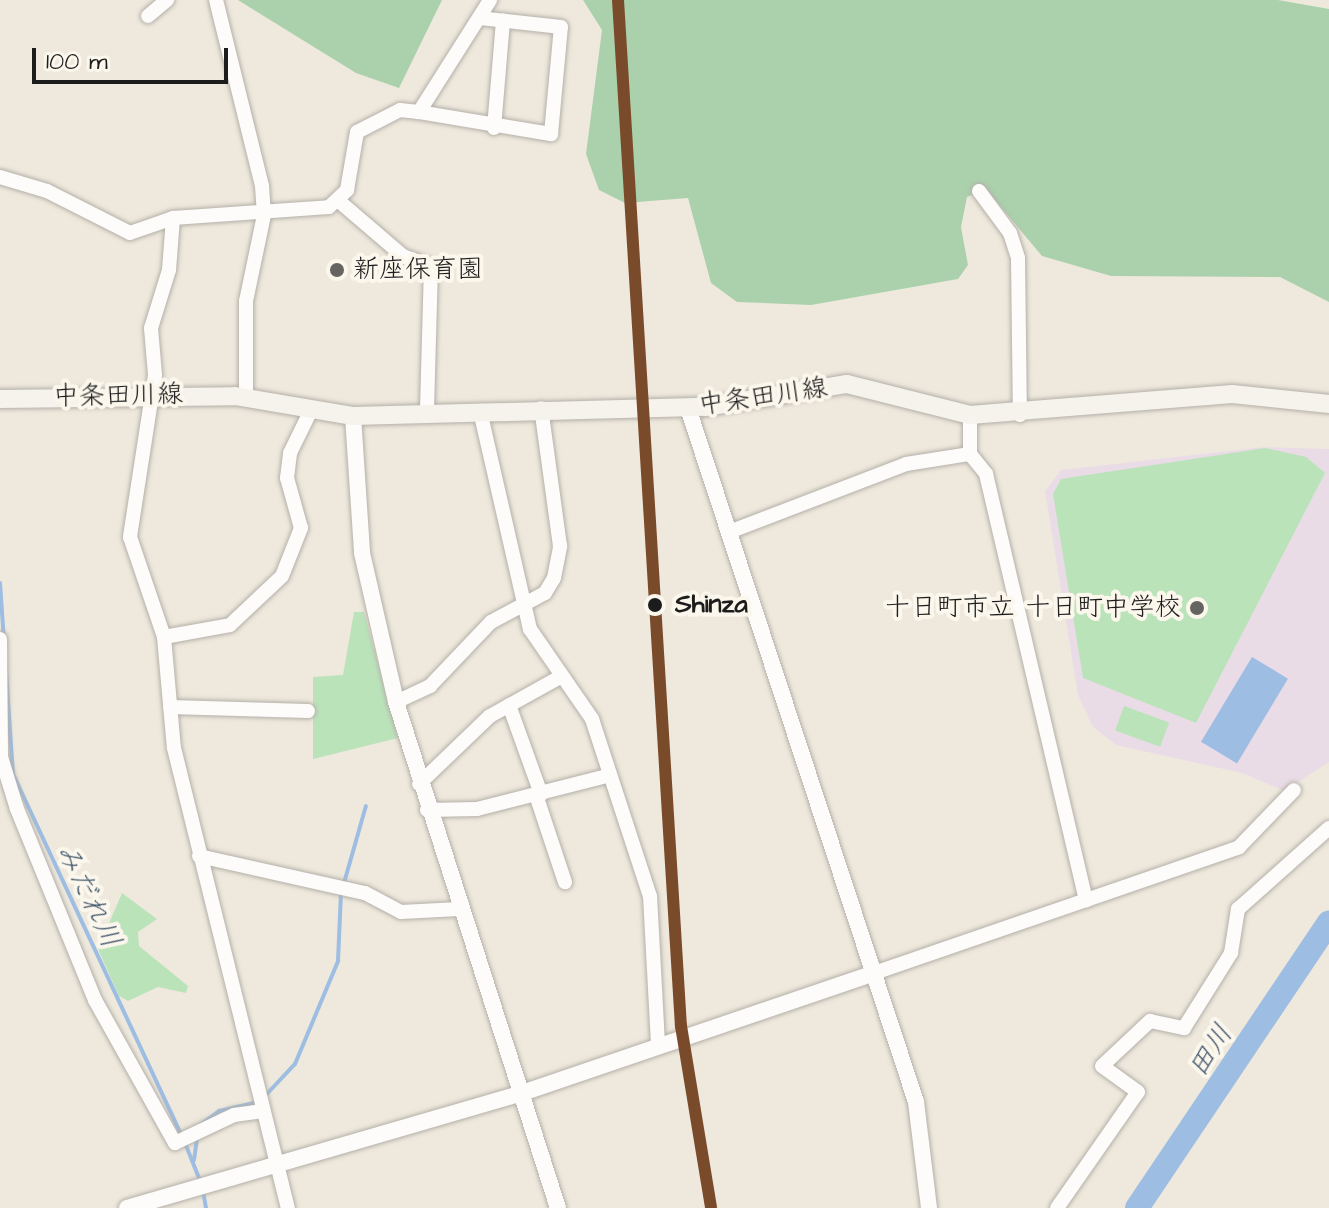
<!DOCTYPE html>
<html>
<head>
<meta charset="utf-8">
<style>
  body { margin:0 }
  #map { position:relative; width:1329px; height:1208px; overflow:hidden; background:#efe9dd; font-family:"Architects Daughter","Klee One",sans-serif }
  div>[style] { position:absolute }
  .built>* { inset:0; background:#eadce7 }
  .green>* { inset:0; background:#bbe3ba; transform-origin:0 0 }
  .forest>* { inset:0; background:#abd1ac }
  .water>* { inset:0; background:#9dbde2; transform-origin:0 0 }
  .stream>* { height:4px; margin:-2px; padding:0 2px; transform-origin:2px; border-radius:2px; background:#9dbde2 }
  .river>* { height:24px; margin:-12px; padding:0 12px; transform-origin:12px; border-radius:12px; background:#9dbde2 }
  .roads { filter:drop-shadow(0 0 2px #b4b0a9) drop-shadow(0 0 2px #b4b0a9) }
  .minor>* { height:14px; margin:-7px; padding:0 7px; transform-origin:7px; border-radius:7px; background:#fdfcfa }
  .tertiary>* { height:16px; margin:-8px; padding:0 8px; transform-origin:8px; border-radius:8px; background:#fdfcfa }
  .secondary>* { height:18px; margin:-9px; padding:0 9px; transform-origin:9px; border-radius:9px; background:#f6f2ec }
  .rail-1>* { height:12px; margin:-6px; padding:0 6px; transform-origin:6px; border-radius:6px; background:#7a4b2a }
  .dots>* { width:22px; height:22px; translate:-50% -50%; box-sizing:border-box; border:4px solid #fbf7ec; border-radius:50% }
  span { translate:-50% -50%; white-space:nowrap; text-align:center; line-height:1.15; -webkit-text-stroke:8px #fbf7ec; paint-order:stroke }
  .poi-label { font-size:26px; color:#1c1c1c }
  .left { translate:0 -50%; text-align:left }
  .right { translate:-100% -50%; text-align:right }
  .street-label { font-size:26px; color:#1c1c1c }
  .stop-label { font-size:26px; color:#1c1c1c; font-weight:700 }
  .water-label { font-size:28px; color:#42556c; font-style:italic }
  .scale { position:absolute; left:32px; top:48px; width:196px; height:36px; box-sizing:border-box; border:4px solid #1c1c1c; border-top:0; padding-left:10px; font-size:24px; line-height:28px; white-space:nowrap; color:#1c1c1c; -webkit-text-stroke:6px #fbf7ec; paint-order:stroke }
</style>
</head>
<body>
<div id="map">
  <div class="built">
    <i style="clip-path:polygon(1264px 447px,1329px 449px,1329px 762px,1284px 791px,1242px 773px,1116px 745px,1093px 727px,1078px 695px,1045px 491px,1061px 470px)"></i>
  </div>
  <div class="green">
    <i style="clip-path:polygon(1265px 448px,1306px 457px,1325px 473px,1196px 723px,1083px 678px,1053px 494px,1061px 479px)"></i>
    <i style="clip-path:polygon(354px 612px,364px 612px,398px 738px,313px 759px,313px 677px,343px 675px)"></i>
    <i style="left:1124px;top:706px;width:48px;height:26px;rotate:20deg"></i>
    <i style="clip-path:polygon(122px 893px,157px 919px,138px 932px,139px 946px,188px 986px,186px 993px,158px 987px,128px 1001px,119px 996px,98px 949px)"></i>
  </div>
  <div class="forest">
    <i style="clip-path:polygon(238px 0,442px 0,399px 88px,356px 73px)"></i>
    <i style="clip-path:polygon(583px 0,1278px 0,1329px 9px,1329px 302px,1280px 277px,1111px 276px,1042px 256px,986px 189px,967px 197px,961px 227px,968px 265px,958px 279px,811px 305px,737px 302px,711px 283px,688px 198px,625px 203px,599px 190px,586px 154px,602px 30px)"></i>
  </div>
  <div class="water">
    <i style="left:1252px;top:657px;width:42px;height:99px;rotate:31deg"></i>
  </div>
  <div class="stream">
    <i style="left:0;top:583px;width:191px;rotate:86.1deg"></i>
    <i style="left:13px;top:774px;width:398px;rotate:65deg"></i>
    <i style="left:344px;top:883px;width:80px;rotate:-74.1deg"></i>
    <i style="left:264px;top:1097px;width:45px;rotate:-46.8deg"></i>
    <i style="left:295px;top:1064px;width:112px;rotate:-67.3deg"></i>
    <i style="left:338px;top:961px;width:70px;rotate:-87.5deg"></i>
    <i style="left:200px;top:1125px;width:24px;rotate:-36deg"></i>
    <i style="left:219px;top:1111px;width:39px;rotate:-13deg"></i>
    <i style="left:185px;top:1143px;width:43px;rotate:68.2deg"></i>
    <i style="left:194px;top:1160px;width:22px;rotate:-82deg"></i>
    <i style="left:203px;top:1191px;width:17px;rotate:80deg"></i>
  </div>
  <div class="river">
    <i style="left:1137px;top:1208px;width:344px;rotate:-56.1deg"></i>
  </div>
  <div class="roads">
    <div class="minor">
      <i style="left:216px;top:0;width:192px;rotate:76.1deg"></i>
      <i style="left:262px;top:186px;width:29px;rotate:86deg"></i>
      <i style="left:264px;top:215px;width:88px;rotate:101.8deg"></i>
      <i style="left:246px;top:301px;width:96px;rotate:90deg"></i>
      <i style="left:148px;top:16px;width:25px;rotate:-40deg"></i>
      <i style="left:419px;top:112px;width:134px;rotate:9.5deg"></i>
      <i style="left:551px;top:134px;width:107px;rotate:-84.7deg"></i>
      <i style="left:561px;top:27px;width:81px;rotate:-173.7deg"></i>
      <i style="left:494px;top:128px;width:108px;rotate:-85.2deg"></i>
      <i style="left:0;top:177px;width:49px;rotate:16.6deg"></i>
      <i style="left:47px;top:191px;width:93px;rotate:26.8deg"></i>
      <i style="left:130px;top:233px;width:46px;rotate:-19.2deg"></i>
      <i style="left:173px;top:218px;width:156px;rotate:-4deg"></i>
      <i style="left:329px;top:207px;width:25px;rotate:-43deg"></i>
      <i style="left:347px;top:190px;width:59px;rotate:-80.2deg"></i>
      <i style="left:357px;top:132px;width:48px;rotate:-27.1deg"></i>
      <i style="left:400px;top:110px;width:19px;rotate:6deg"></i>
      <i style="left:419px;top:112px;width:133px;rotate:-57.6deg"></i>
      <i style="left:979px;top:191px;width:52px;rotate:53.6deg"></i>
      <i style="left:1010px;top:233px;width:26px;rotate:72deg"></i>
      <i style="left:1018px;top:258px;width:157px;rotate:89.3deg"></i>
      <i style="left:340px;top:202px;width:83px;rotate:40.6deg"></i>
      <i style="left:403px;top:256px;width:30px;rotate:20deg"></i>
      <i style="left:431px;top:266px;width:147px;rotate:91.6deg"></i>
      <i style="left:173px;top:218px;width:52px;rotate:94.4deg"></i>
      <i style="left:169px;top:270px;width:61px;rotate:107.2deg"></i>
      <i style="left:151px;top:328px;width:47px;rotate:85.1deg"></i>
      <i style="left:155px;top:375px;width:164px;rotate:98.8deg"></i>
      <i style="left:130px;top:537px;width:106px;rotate:71.2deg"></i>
      <i style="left:164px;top:637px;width:111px;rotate:84.9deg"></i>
      <i style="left:174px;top:748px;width:474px;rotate:76.1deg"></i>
      <i style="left:480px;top:411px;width:224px;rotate:77.1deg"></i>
      <i style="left:530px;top:629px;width:109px;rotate:55.4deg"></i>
      <i style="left:592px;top:719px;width:186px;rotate:71.9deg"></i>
      <i style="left:650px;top:896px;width:149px;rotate:86.9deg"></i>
      <i style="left:970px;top:415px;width:39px;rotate:90deg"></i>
      <i style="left:970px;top:454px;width:26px;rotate:51deg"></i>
      <i style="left:986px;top:474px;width:438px;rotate:76.8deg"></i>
      <i style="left:729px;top:532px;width:190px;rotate:-21deg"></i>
      <i style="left:906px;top:464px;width:65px;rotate:-8.9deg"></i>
      <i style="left:164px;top:637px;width:67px;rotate:-10.3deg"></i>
      <i style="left:230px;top:625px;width:71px;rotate:-43.3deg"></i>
      <i style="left:282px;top:576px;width:52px;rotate:-68.4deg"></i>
      <i style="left:301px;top:528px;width:52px;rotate:-105.6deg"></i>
      <i style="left:287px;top:478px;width:25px;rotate:-83deg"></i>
      <i style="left:290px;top:453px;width:50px;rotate:-63.9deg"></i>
      <i style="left:0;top:639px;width:118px;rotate:89.5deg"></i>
      <i style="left:1px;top:757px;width:54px;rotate:72.9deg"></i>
      <i style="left:17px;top:809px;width:206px;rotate:67.8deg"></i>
      <i style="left:95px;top:1000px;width:164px;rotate:60.8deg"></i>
      <i style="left:175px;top:1143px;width:65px;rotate:-25.4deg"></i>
      <i style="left:234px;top:1115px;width:29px;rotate:-8deg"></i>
      <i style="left:396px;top:702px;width:38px;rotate:-25deg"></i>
      <i style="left:430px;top:686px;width:88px;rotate:-46.4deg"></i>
      <i style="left:491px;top:622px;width:61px;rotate:-28.2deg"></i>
      <i style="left:545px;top:593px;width:17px;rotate:-59deg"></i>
      <i style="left:554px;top:578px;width:33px;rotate:-79deg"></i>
      <i style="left:560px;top:546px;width:139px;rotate:-97.8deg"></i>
      <i style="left:509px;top:705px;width:95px;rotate:70.2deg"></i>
      <i style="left:170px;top:707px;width:138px;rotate:1.7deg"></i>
      <i style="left:419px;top:784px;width:98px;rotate:-43.8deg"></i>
      <i style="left:490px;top:716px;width:82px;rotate:-29.1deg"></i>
      <i style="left:536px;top:795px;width:92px;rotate:71.6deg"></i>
      <i style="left:427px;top:810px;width:50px;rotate:-1.1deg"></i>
      <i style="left:477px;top:809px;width:137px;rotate:-14.3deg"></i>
      <i style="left:199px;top:856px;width:170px;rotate:12.6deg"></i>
      <i style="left:365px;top:893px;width:41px;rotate:27.8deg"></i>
      <i style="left:401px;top:912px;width:58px;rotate:-3deg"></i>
      <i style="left:874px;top:973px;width:386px;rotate:-19deg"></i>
      <i style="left:1239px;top:847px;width:79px;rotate:-46deg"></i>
      <i style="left:1057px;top:1208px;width:141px;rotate:-55.1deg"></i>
      <i style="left:1138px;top:1092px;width:44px;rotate:-144.2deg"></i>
      <i style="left:1102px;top:1066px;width:66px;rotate:-43.2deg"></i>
      <i style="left:1150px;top:1021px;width:35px;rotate:12deg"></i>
      <i style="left:1184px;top:1028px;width:89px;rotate:-57.9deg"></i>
      <i style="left:1231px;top:953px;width:45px;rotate:-81deg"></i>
      <i style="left:1238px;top:909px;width:122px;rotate:-41.7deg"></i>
    </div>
    <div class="tertiary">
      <i style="left:688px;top:408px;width:730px;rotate:71.81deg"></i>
      <i style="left:916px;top:1102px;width:107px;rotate:83deg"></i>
      <i style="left:353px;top:416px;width:137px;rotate:86.2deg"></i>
      <i style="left:362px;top:553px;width:153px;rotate:77.1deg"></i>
      <i style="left:396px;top:702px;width:531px;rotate:72.25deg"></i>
      <i style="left:127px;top:1208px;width:408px;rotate:-16.2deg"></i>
      <i style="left:519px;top:1094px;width:375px;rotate:-18.8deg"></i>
    </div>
    <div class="secondary">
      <i style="left:0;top:399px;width:235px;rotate:-0.7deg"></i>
      <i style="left:235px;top:396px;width:120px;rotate:9.6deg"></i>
      <i style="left:353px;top:416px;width:352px;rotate:-1.5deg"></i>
      <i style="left:705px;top:407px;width:144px;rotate:-9.2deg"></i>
      <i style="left:847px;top:384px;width:127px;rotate:14.1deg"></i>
      <i style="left:970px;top:415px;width:263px;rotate:-4.6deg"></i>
      <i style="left:1232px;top:394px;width:98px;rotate:5.9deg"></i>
    </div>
  </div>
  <div class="rail-1">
    <i style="left:618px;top:0;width:1028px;rotate:86.49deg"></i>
    <i style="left:681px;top:1026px;width:184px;rotate:80.6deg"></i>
  </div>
  <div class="dots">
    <i style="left:337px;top:270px;background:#666460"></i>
    <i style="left:655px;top:605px;background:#1c1c1c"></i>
    <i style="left:1197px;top:608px;background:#666460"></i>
  </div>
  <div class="poi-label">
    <span class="left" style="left:353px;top:270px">新座保育園</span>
    <span class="right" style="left:1181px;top:608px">十日町市立 十日町中学校</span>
  </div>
  <div class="street-label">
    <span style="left:118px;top:396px;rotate:-1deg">中条田川線</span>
    <span style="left:763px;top:397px;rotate:-8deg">中条田川線</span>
  </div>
  <div class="stop-label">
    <span class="left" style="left:675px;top:605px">Shinza</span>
  </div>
  <div class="water-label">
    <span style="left:88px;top:896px;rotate:64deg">みだれ川</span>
    <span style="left:1211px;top:1051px;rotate:-57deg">田川</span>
  </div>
  <div class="scale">100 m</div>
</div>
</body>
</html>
